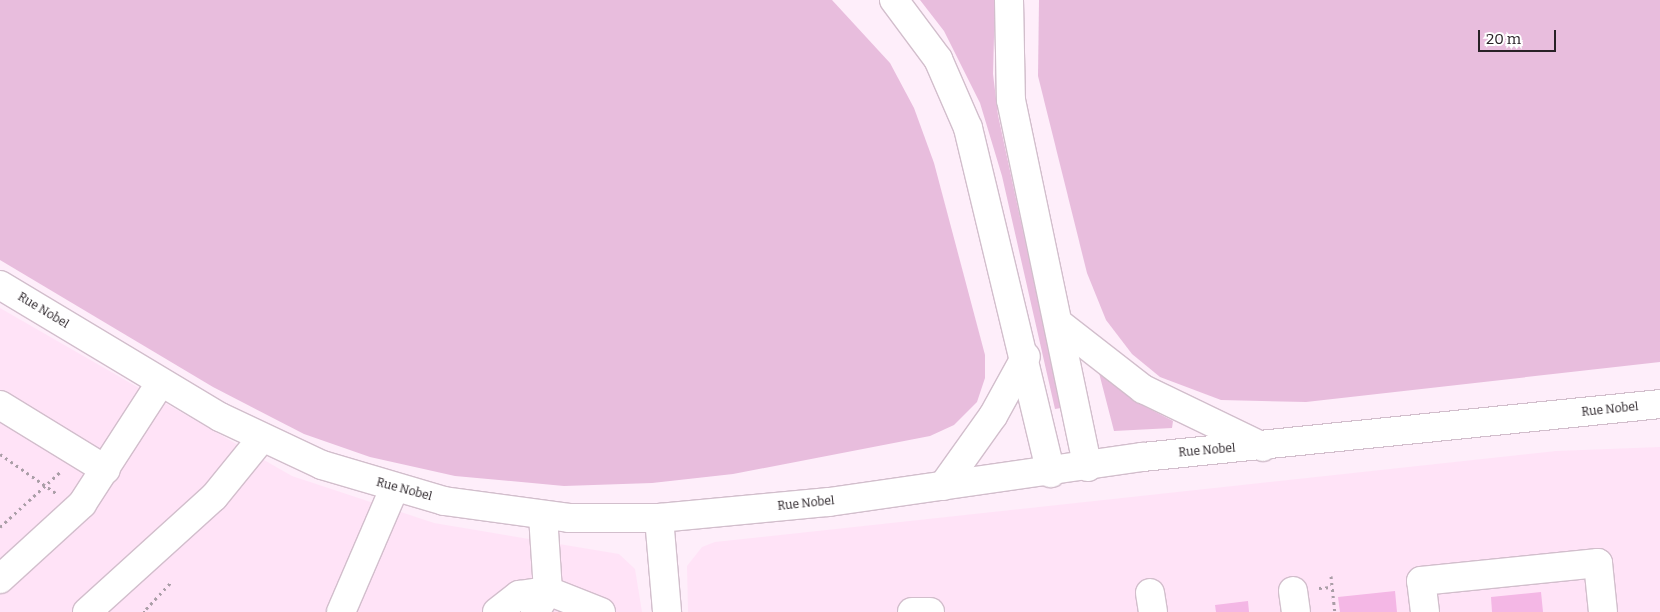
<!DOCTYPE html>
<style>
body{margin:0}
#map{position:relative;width:1660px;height:612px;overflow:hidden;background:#feeefa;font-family:Bitter,serif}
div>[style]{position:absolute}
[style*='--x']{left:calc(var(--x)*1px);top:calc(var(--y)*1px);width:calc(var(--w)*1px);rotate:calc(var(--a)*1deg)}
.built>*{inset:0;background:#ffe3f7}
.green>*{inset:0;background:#e8bddd}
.building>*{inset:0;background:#f4b7e5}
.path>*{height:3px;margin-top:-1.5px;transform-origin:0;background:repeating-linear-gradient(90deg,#aa9ea7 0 2.5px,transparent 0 6.5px)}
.roads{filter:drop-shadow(1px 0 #d2becc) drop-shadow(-1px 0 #d2becc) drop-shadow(0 1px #d2becc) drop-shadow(0 -1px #d2becc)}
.minor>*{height:28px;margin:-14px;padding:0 14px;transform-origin:14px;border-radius:14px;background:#fff}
.highway>*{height:28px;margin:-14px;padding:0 14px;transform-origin:14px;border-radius:14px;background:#fff}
span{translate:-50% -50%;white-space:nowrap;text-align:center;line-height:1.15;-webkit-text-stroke:4px #fff;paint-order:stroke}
.street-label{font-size:12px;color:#282126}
.scale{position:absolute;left:1478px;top:30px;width:78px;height:22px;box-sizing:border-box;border:2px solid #282126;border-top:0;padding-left:6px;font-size:15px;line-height:18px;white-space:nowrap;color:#282126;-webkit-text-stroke:4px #fff;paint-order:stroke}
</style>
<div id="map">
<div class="built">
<div style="clip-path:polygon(0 308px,292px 476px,434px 523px,619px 554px,635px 569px,642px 612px,0 612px)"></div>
<div style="clip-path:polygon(1660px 447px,1660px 612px,688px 612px,687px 566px,702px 547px,715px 542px,1556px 451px)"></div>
</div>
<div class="green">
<div style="clip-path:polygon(0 0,832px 0,890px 63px,914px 108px,934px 163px,985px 355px,985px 378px,977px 402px,954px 425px,930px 436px,733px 474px,652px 483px,564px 486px,455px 476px,370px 457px,304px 434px,213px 387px,0 260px)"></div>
<div style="clip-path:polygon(920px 0,995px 0,993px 74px,998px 115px,1061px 408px,1055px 409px,1002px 176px,980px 103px,944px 31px)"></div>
<div style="clip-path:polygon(1039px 0,1660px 0,1660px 362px,1306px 402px,1221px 400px,1160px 377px,1132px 354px,1106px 320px,1087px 273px,1038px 76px)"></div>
<div style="clip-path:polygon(1098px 369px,1144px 406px,1173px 421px,1172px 428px,1114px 431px)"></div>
</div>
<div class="building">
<div style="clip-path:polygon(1395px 591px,1397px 612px,1340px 612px,1338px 597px)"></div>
<div style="clip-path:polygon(1541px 592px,1543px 612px,1492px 612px,1491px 597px)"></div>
<div style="clip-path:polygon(1248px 601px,1249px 612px,1216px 612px,1215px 605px)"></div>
</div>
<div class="path">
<div style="--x:0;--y:454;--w:68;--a:34.9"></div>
<div style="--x:0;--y:527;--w:81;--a:-42.5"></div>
<div style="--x:1331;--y:576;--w:36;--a:84"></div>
<div style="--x:1319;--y:588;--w:13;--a:-4"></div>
<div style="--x:146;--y:609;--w:37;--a:-47"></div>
<div style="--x:143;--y:612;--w:6;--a:0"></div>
</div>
<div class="roads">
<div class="minor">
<div style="--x:0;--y:285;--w:257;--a:31"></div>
<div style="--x:220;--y:417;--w:113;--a:25.2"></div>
<div style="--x:322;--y:465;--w:127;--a:16.4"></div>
<div style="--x:444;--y:501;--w:126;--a:7.7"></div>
<div style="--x:569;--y:518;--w:90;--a:0"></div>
<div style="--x:659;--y:518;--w:171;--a:-5.4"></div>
<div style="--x:829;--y:502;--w:317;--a:-8.2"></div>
<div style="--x:1143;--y:457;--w:520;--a:-5.85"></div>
<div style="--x:0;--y:405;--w:124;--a:31.5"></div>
<div style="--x:659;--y:518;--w:94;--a:85.1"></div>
<div style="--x:0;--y:579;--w:111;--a:-42.4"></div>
<div style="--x:82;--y:504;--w:145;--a:-57.1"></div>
<div style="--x:1293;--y:591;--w:21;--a:82"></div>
<div style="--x:1150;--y:593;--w:19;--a:81"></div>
<div style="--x:87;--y:612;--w:171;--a:-42.2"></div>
<div style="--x:214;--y:497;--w:76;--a:-50.9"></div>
<div style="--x:341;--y:612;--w:134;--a:-66.7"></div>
<div style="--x:497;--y:612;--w:28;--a:-38"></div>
<div style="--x:519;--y:595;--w:29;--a:-8"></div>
<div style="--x:548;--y:591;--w:57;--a:21.6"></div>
<div style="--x:535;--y:612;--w:25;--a:-58"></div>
<div style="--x:548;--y:591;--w:76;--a:-93.8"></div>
<div style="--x:912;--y:612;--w:18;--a:0"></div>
<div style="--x:1425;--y:612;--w:31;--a:-97"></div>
<div style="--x:1421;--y:581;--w:178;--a:-5.8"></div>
<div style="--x:1598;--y:563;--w:49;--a:84.2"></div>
</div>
<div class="highway">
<div style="--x:894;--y:0;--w:74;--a:53.3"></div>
<div style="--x:938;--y:59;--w:75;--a:66.5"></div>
<div style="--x:968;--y:128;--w:355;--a:76.5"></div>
<div style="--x:1009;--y:0;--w:100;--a:88.9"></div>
<div style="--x:1011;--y:100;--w:375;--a:78.2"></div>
<div style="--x:1062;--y:326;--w:103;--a:37.9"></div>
<div style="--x:1143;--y:389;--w:133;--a:25.8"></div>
<div style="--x:943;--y:486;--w:86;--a:-54.5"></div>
<div style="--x:993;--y:416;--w:68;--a:-61.2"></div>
</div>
</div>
<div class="street-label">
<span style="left:43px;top:311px;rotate:31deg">Rue Nobel</span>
<span style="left:1610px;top:410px;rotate:-6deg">Rue Nobel</span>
<span style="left:1207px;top:451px;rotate:-5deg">Rue Nobel</span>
<span style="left:404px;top:490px;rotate:15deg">Rue Nobel</span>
<span style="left:806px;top:504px;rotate:-6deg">Rue Nobel</span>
</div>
<div class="scale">20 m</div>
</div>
